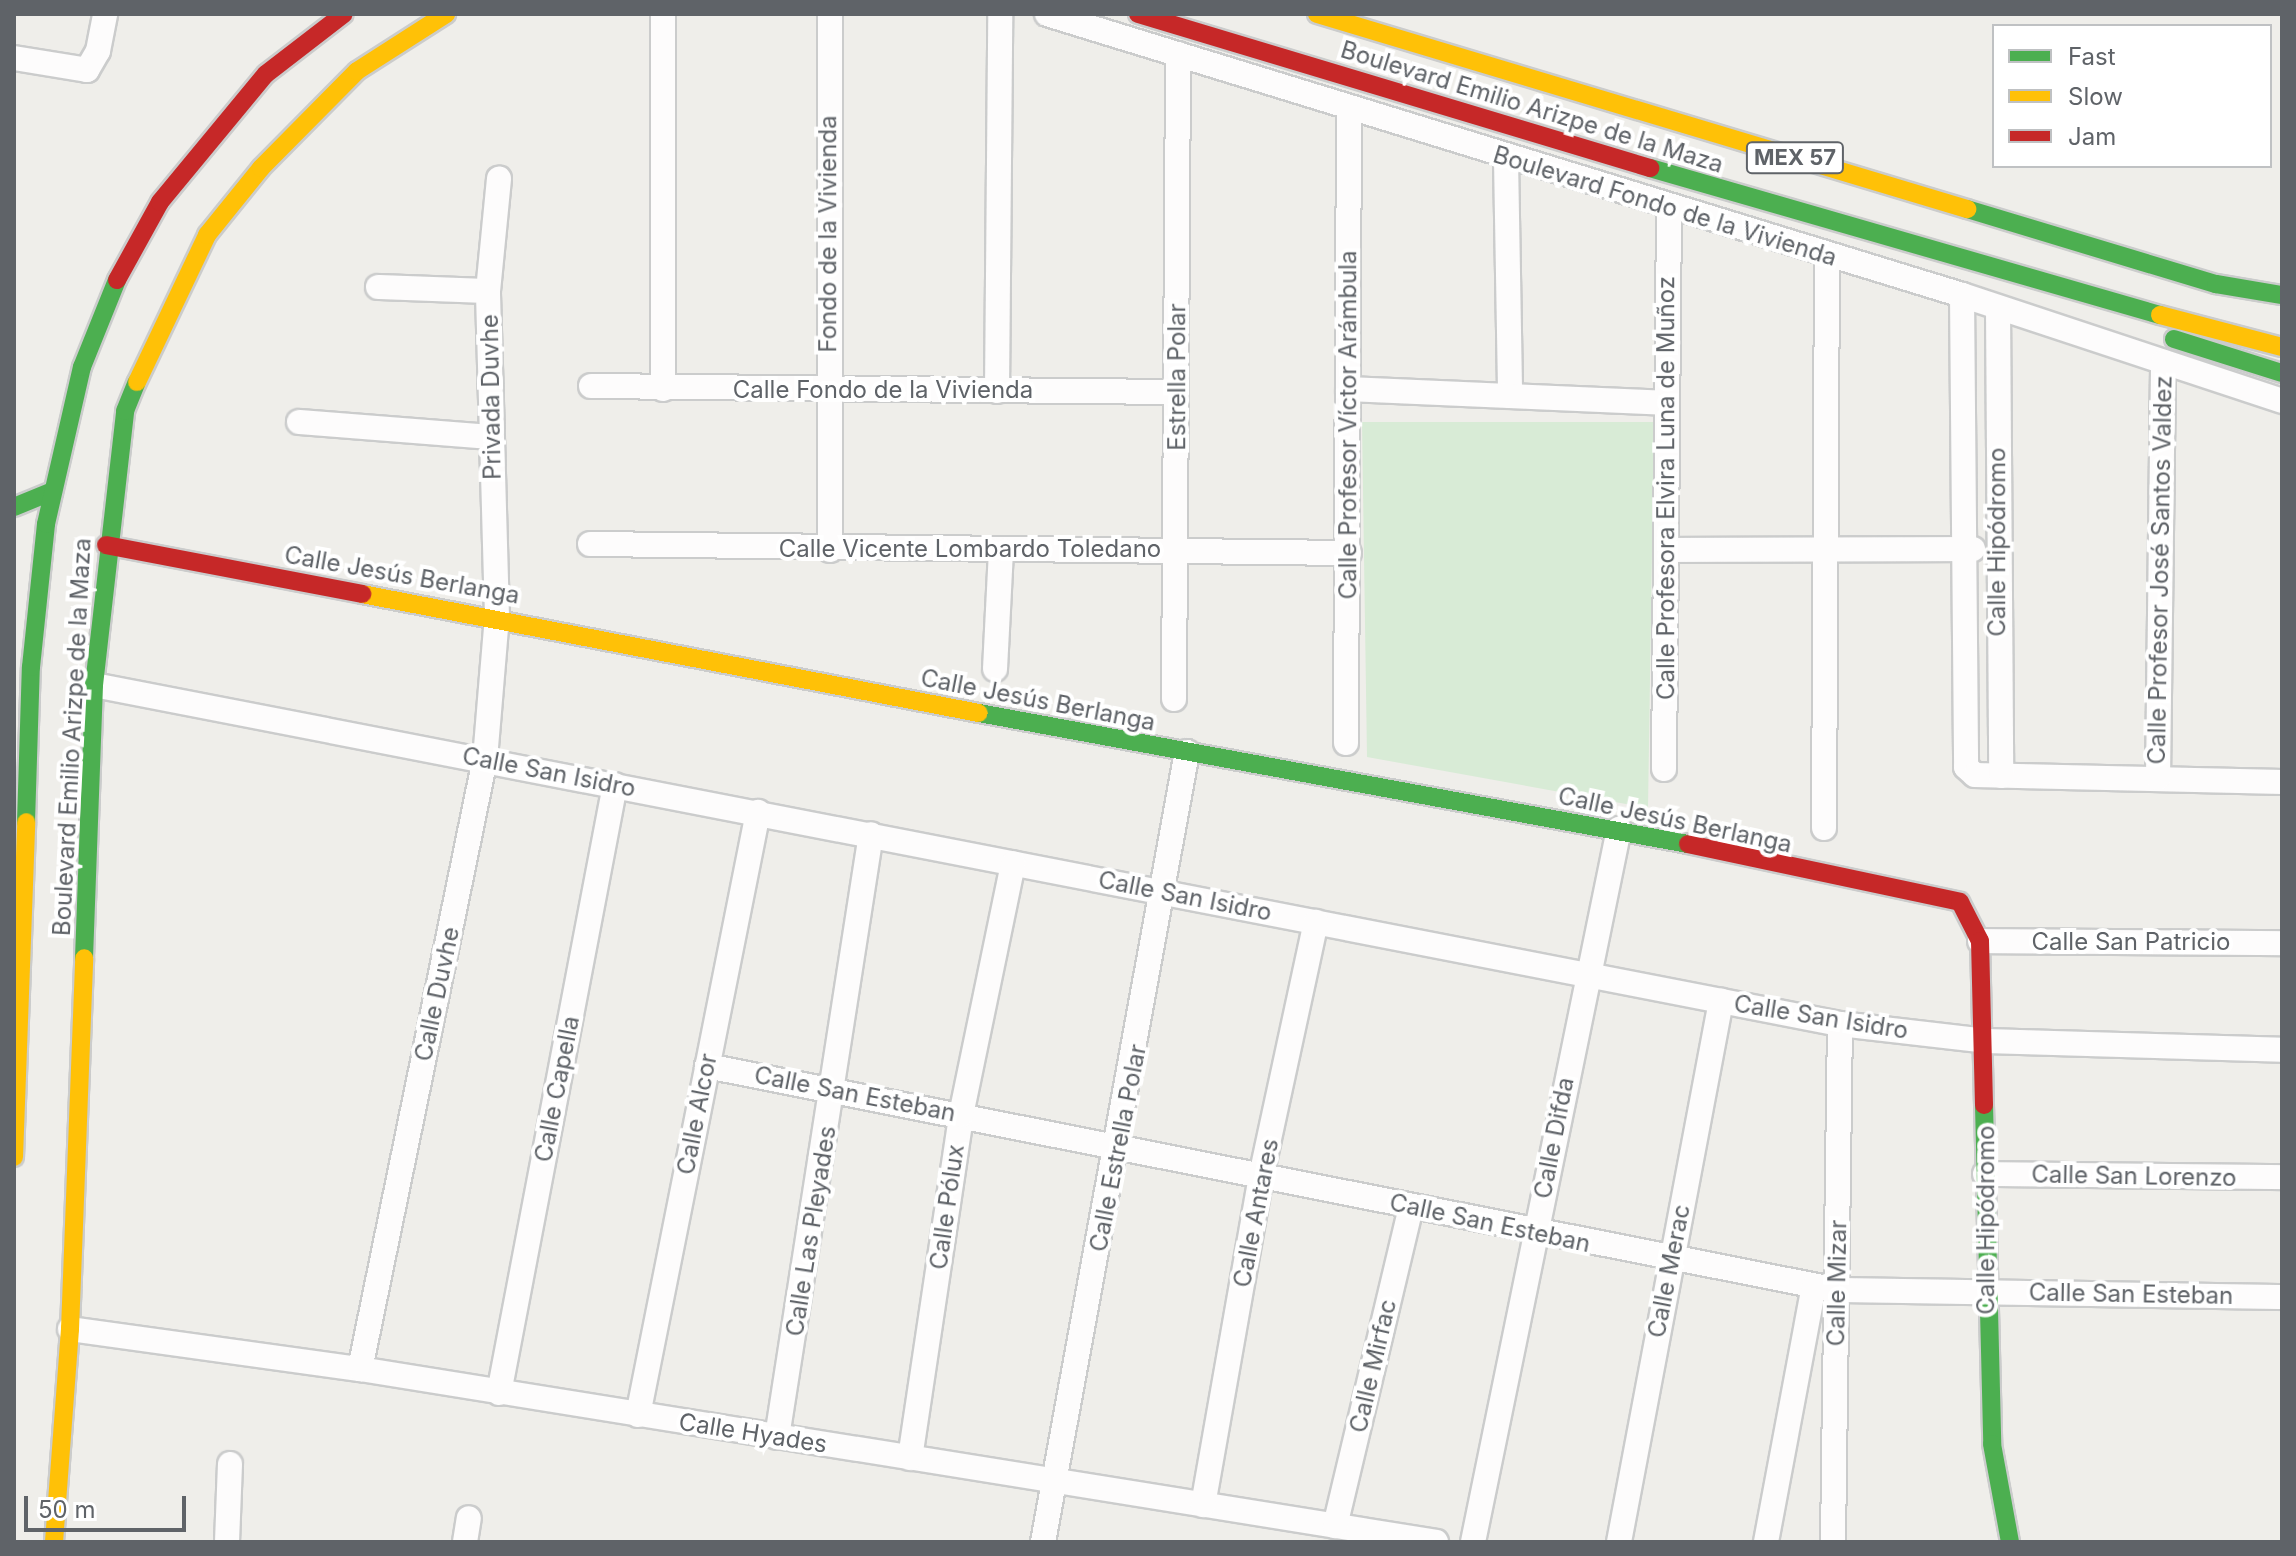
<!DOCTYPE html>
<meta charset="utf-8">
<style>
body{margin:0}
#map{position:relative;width:2296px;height:1556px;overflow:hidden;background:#efeeea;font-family:Inter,sans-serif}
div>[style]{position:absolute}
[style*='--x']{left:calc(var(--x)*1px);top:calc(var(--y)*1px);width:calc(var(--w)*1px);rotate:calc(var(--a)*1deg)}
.green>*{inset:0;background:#d8ebd6}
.roads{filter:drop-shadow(2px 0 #cbcccc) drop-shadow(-2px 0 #cbcccc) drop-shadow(0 2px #cbcccc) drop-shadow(0 -2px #cbcccc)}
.street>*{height:24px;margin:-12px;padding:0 12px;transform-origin:12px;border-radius:12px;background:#fdfcfc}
.fast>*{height:18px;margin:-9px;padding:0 9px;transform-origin:9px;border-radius:9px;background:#4caf50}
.slow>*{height:18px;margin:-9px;padding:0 9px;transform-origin:9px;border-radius:9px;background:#ffc107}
.jam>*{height:18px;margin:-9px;padding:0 9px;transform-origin:9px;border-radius:9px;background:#c62828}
span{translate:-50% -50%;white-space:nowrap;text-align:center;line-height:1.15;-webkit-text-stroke:8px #fff;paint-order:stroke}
.shield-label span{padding:2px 6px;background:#fff;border:2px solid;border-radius:6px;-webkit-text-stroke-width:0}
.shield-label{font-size:22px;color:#5f6368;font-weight:700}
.street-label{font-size:24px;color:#5f6368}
.frame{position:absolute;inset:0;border:16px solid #5f6368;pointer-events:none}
.legend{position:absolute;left:1992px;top:24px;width:280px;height:144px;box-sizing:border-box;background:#fff;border:2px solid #bfc1c3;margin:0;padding:10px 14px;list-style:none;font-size:24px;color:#5f6368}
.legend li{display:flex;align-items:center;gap:16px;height:40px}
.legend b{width:40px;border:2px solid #bfc1c3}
.scale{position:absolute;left:24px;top:1496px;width:162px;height:36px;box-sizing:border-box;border:4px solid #5f6368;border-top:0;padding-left:10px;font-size:24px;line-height:28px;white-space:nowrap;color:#5f6368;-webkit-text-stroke:6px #fff;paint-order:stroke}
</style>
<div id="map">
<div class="green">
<div style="clip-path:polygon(1362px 422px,1654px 422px,1648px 808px,1367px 757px)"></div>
</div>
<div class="roads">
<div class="street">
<div style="--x:663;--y:14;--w:375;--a:90"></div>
<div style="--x:830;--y:14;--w:536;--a:90"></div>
<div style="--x:1047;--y:14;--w:957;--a:17.07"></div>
<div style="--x:1962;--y:295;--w:337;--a:18.3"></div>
<div style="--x:14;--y:58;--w:74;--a:9.3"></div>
<div style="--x:87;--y:70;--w:22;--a:-60"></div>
<div style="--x:98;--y:51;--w:38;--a:-79"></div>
<div style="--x:1506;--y:159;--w:237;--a:89"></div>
<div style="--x:378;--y:287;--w:110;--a:2.1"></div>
<div style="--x:1962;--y:295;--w:472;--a:89.5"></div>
<div style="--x:1966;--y:767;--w:12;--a:42"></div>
<div style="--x:1975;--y:775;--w:307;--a:1.3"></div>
<div style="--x:1998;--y:308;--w:468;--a:89.6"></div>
<div style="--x:591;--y:386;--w:585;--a:0.59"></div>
<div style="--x:1348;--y:389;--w:316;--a:2.5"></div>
<div style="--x:997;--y:391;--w:377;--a:-89.5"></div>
<div style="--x:299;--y:422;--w:193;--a:4.5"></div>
<div style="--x:590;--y:544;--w:759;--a:0.68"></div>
<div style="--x:1667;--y:550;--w:306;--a:-0.2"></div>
<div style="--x:995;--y:669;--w:119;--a:-87.1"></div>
<div style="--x:94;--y:685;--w:1779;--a:10.99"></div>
<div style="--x:1840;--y:1024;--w:147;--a:6.6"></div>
<div style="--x:1986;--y:1041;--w:296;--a:1.7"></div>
<div style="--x:1174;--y:699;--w:645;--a:-89.64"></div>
<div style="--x:1346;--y:743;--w:636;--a:-89.73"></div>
<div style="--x:1664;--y:769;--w:562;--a:-89.49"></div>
<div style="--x:2158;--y:778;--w:416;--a:-89.3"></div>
<div style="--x:1824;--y:828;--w:573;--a:-89.7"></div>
<div style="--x:1980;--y:941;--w:302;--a:0.4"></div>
<div style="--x:707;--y:1066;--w:1152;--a:11.21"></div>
<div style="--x:1837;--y:1290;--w:445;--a:0.9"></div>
<div style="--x:1985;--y:1174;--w:297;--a:0.6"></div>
<div style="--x:70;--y:1329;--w:293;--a:7.9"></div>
<div style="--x:360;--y:1369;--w:1090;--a:9.13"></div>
<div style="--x:360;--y:1369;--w:623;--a:-78.42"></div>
<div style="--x:485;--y:759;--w:144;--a:-85.2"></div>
<div style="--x:497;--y:616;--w:325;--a:-91.6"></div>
<div style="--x:488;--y:291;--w:113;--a:-84.4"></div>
<div style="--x:499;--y:1393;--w:619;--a:-79.2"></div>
<div style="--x:638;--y:1415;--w:615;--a:-78.74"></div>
<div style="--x:777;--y:1437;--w:610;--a:-81.14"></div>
<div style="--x:910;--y:1458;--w:347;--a:-81.5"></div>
<div style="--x:961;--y:1115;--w:257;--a:-78.3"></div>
<div style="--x:1203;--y:1505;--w:334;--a:-80"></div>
<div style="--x:1261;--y:1176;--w:260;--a:-77.8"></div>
<div style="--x:1335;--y:1526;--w:328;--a:-76.6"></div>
<div style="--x:227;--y:1542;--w:78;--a:-87.8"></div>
<div style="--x:465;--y:1542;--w:24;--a:-81"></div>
<div style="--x:1043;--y:1542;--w:803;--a:-79.67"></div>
<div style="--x:1473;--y:1542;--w:728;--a:-78.43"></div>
<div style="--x:1619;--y:1542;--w:551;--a:-79.32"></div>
<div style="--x:1766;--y:1542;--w:260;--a:-79.4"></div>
<div style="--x:1833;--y:1542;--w:518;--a:-89.23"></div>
</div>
<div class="fast">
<div style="--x:1650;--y:168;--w:531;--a:16.08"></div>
<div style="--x:1967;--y:209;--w:260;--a:16.8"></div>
<div style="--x:2216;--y:284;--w:67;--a:9.5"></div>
<div style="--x:2174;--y:339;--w:113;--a:17.5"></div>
<div style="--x:14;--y:507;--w:42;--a:-22.3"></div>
<div style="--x:979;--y:713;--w:721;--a:10.47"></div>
<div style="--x:26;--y:822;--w:155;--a:-88.2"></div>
<div style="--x:31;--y:667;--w:144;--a:-84"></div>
<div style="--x:46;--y:524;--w:161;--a:-77.1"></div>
<div style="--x:82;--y:367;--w:94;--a:-68.1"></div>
<div style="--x:84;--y:958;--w:273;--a:-87.9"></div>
<div style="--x:94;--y:685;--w:276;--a:-83.5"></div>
<div style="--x:125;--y:411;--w:31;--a:-68"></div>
<div style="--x:1984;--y:1105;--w:339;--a:88.6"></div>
<div style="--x:1992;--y:1444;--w:100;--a:79.6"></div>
</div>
<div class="slow">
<div style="--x:1317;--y:14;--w:679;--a:16.7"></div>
<div style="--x:2160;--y:315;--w:126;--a:14.7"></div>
<div style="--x:137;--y:382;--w:163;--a:-64.5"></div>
<div style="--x:207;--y:235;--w:86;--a:-51.1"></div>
<div style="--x:261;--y:168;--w:136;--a:-45.3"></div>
<div style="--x:357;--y:71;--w:106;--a:-32.6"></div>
<div style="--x:362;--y:594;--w:628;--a:10.92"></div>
<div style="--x:14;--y:1157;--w:335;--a:-87.9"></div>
<div style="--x:54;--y:1542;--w:214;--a:-85.7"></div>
<div style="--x:70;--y:1329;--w:371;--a:-87.8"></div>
</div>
<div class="jam">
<div style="--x:1138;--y:14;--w:535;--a:16.74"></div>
<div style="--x:117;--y:280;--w:89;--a:-61.1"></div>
<div style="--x:160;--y:202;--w:166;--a:-50.4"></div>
<div style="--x:266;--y:74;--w:98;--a:-37.6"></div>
<div style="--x:106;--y:545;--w:261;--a:10.8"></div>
<div style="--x:1688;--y:844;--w:278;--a:12"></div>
<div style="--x:1960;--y:902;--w:44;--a:62.9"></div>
<div style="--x:1980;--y:941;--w:164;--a:88.6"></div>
</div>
</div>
<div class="shield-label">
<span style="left:1795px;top:158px">MEX 57</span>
</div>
<div class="street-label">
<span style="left:1532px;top:107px;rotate:17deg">Boulevard Emilio Arizpe de la Maza</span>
<span style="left:1665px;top:206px;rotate:17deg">Boulevard Fondo de la Vivienda</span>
<span style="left:828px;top:234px;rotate:-90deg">Fondo de la Vivienda</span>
<span style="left:1177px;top:377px;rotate:-90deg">Estrella Polar</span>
<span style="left:883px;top:390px">Calle Fondo de la Vivienda</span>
<span style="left:491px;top:397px;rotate:-91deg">Privada Duvhe</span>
<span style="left:1348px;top:425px;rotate:-90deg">Calle Profesor Víctor Arámbula</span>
<span style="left:1666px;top:488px;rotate:-90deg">Calle Profesora Elvira Luna de Muñoz</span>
<span style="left:1997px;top:542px;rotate:-90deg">Calle Hipódromo</span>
<span style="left:970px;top:549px">Calle Vicente Lombardo Toledano</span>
<span style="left:2160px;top:570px;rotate:-89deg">Calle Profesor José Santos Valdez</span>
<span style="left:402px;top:575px;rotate:10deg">Calle Jesús Berlanga</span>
<span style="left:1038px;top:700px;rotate:11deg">Calle Jesús Berlanga</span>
<span style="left:72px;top:737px;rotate:-87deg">Boulevard Emilio Arizpe de la Maza</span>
<span style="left:549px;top:772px;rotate:11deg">Calle San Isidro</span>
<span style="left:1675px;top:820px;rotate:12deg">Calle Jesús Berlanga</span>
<span style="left:1185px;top:896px;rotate:11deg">Calle San Isidro</span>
<span style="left:2131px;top:942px">Calle San Patricio</span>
<span style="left:437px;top:994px;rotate:-78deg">Calle Duvhe</span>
<span style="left:1821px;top:1017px;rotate:9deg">Calle San Isidro</span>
<span style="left:557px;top:1089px;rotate:-79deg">Calle Capella</span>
<span style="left:855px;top:1094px;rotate:11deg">Calle San Esteban</span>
<span style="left:697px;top:1114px;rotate:-79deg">Calle Alcor</span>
<span style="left:1554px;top:1138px;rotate:-79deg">Calle Difda</span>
<span style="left:1118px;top:1148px;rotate:-79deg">Calle Estrella Polar</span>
<span style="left:2134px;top:1176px;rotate:1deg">Calle San Lorenzo</span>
<span style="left:947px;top:1207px;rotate:-82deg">Calle Pólux</span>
<span style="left:1256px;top:1213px;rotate:-79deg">Calle Antares</span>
<span style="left:1986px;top:1220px;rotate:-90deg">Calle Hipódromo</span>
<span style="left:1490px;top:1223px;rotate:12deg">Calle San Esteban</span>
<span style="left:811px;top:1231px;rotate:-81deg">Calle Las Pleyades</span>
<span style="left:1669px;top:1271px;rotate:-79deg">Calle Merac</span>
<span style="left:1837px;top:1283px;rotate:-89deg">Calle Mizar</span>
<span style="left:2131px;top:1294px;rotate:1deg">Calle San Esteban</span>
<span style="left:1373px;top:1366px;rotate:-77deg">Calle Mirfac</span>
<span style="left:753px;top:1433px;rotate:9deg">Calle Hyades</span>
</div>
<div class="frame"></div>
<ul class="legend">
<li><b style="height:10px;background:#4caf50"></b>Fast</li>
<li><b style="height:10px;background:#ffc107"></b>Slow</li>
<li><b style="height:10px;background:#c62828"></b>Jam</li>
</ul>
<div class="scale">50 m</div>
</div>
